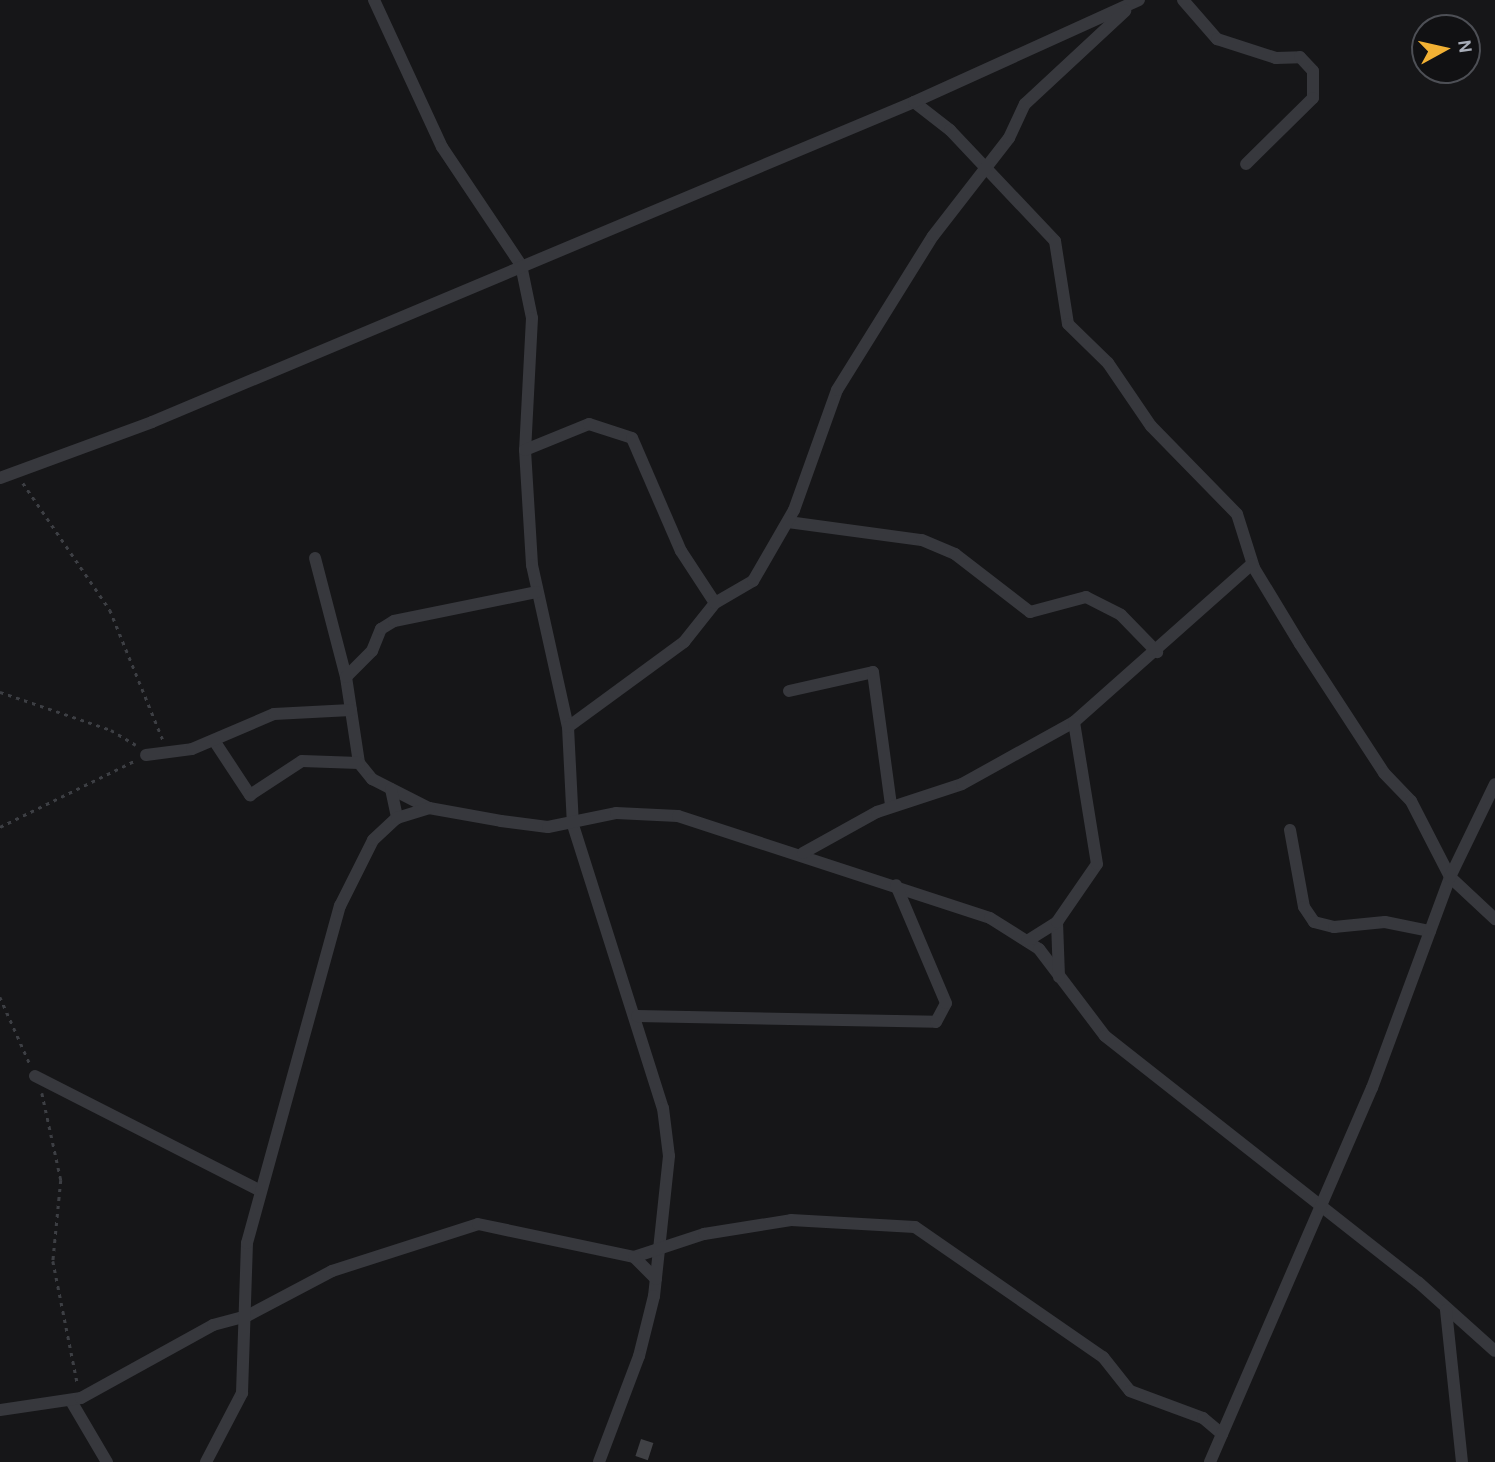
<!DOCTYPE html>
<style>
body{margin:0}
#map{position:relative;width:1495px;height:1462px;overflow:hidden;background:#161618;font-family:Karla,sans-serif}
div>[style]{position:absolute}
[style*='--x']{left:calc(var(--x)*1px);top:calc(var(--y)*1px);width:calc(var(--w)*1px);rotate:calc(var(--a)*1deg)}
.building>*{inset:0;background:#404145;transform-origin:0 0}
.path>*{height:2.5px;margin-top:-1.25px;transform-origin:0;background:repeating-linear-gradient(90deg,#3d3f44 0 3.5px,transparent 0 8.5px)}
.street>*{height:12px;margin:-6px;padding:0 6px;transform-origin:6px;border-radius:6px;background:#37383d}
span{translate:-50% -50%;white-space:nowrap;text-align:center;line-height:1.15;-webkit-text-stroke:6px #111113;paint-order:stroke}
.north{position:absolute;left:1411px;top:14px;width:70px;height:70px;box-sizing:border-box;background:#111113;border:2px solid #4d4f55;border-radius:50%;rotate:82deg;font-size:19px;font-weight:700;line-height:28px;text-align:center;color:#a8adb8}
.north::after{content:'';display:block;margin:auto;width:24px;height:32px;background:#f2b134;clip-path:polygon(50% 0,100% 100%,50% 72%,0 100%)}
</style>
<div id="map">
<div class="building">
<div style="left:641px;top:1439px;width:13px;height:18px;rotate:18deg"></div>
</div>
<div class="path">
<div style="--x:23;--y:483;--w:154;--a:55.6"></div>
<div style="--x:110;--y:610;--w:140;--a:67.8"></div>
<div style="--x:0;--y:692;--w:117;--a:18.9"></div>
<div style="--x:111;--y:730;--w:29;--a:31"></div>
<div style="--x:0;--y:827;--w:149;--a:-26.2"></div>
<div style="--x:0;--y:997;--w:73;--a:65.9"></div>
<div style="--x:42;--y:1093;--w:89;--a:77.7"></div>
<div style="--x:61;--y:1180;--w:81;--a:95.6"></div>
<div style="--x:53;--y:1261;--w:127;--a:78.7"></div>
</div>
<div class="street">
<div style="--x:374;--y:0;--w:162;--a:65.2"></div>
<div style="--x:442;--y:147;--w:142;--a:56.2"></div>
<div style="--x:521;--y:265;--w:54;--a:78.3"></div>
<div style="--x:532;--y:318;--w:132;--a:93"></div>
<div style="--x:525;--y:450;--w:115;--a:86.5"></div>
<div style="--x:532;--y:565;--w:166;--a:77.5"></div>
<div style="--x:568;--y:727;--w:98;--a:87.1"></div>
<div style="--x:573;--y:825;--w:297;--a:72.4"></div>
<div style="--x:663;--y:1108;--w:48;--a:82.9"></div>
<div style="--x:669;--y:1156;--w:141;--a:96.1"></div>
<div style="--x:654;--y:1296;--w:62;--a:104"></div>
<div style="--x:639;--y:1356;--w:113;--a:110.7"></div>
<div style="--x:1183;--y:0;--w:52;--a:48.9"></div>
<div style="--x:1217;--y:39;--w:62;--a:17.9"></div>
<div style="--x:1276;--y:58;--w:24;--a:-2"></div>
<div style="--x:1300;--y:57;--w:19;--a:47"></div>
<div style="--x:1313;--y:71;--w:27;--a:90"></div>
<div style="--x:1313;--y:98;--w:94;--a:135.4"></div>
<div style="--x:914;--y:102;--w:46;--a:37.9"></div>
<div style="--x:950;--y:130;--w:153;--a:46.6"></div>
<div style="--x:1055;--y:241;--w:84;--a:81.1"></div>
<div style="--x:1068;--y:324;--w:56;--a:44.3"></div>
<div style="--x:1108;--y:363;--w:76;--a:55.7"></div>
<div style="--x:1151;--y:426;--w:123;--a:45.7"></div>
<div style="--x:1237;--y:514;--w:57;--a:72.5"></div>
<div style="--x:1254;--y:568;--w:89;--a:58.8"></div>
<div style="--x:1300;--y:644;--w:154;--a:56.9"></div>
<div style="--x:1384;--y:773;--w:39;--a:46"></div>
<div style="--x:1411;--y:801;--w:85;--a:62.8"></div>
<div style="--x:1450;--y:877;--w:62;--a:43"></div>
<div style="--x:525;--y:450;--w:69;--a:-22.1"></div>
<div style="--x:589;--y:424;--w:45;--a:18"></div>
<div style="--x:632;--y:438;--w:123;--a:66.6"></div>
<div style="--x:681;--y:551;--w:62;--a:56.8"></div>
<div style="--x:0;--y:478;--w:162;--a:-20.2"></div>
<div style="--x:152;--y:422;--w:826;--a:-22.78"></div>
<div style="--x:914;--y:102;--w:247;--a:-24.4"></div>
<div style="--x:788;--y:522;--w:135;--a:7.7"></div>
<div style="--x:922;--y:540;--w:36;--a:23"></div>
<div style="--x:955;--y:554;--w:95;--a:37.7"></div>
<div style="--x:1030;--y:612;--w:58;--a:-15"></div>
<div style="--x:1086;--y:597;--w:39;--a:27"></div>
<div style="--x:1121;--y:615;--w:52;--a:45.8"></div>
<div style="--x:315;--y:558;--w:123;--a:75.4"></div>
<div style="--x:346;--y:677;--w:87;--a:81.4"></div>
<div style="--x:359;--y:763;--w:21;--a:51"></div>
<div style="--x:372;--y:779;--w:64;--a:27"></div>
<div style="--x:429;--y:808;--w:73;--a:10.2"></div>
<div style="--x:501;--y:821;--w:47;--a:7.3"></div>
<div style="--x:548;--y:827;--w:69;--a:-11.6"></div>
<div style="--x:616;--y:813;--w:62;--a:2.8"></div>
<div style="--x:678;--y:816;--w:328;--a:18.1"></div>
<div style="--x:990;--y:918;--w:58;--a:32.3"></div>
<div style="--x:1039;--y:949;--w:109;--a:52.8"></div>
<div style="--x:1105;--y:1036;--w:398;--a:38.2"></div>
<div style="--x:1418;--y:1282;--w:103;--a:41.9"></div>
<div style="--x:346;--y:677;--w:37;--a:-45"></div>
<div style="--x:372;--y:651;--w:24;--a:-68"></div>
<div style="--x:381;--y:629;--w:15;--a:-32"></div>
<div style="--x:394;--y:621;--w:145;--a:-11.5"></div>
<div style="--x:789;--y:691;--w:86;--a:-12.7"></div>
<div style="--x:873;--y:672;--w:135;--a:82.3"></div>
<div style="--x:568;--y:727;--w:144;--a:-36.2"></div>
<div style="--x:684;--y:642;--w:50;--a:-51.5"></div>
<div style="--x:715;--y:603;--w:44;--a:-30.1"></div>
<div style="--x:753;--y:581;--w:82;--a:-60"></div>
<div style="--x:794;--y:510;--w:127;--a:-70.3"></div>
<div style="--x:837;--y:390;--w:181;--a:-58.1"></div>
<div style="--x:933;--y:236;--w:124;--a:-52.2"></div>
<div style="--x:1009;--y:138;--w:38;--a:-65"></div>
<div style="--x:1025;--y:104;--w:137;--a:-42.9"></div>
<div style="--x:215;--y:742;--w:64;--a:56.6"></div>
<div style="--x:250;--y:795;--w:62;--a:-33.2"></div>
<div style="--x:302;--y:761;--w:57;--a:2"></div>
<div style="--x:146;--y:755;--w:46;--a:-7.4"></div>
<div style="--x:192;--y:749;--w:89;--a:-23.1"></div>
<div style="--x:274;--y:714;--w:77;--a:-3"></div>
<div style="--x:391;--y:789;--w:30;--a:78"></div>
<div style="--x:1290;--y:830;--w:78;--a:79.7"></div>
<div style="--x:1304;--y:907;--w:18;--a:56"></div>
<div style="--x:1314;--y:922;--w:21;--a:14"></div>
<div style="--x:1334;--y:927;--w:51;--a:-5.6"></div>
<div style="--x:1385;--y:922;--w:46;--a:11.3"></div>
<div style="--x:803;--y:853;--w:85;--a:-29"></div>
<div style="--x:877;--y:812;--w:89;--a:-18.2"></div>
<div style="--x:962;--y:784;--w:128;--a:-29"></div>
<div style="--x:1074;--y:722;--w:238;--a:-41.6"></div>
<div style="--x:1057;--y:922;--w:55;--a:87.9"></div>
<div style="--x:1027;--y:941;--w:36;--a:-32"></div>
<div style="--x:1057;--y:922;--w:70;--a:-55.4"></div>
<div style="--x:1097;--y:864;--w:144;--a:-99.2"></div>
<div style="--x:637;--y:1016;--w:299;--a:1.1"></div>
<div style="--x:936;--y:1022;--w:21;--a:-62"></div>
<div style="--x:946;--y:1003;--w:128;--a:-113"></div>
<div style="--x:35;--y:1076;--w:251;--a:27"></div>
<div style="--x:634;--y:1257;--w:74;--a:-18.2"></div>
<div style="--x:704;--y:1234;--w:88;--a:-9.1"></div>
<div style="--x:791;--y:1220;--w:124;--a:3.2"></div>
<div style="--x:915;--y:1227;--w:229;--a:34.7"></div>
<div style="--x:1103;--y:1357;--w:43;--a:51.5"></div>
<div style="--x:1130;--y:1391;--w:78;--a:20.3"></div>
<div style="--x:1203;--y:1418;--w:25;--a:40"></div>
<div style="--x:1446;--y:1310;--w:153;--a:84"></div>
<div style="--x:71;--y:1401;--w:71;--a:59.5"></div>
<div style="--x:0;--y:1410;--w:82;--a:-8.4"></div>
<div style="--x:81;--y:1398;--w:151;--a:-28.9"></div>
<div style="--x:213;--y:1325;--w:35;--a:-15"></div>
<div style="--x:247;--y:1316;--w:96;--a:-27.9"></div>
<div style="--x:332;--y:1271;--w:153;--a:-17.8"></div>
<div style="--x:478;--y:1224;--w:159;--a:11.9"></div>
<div style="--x:634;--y:1257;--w:31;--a:45"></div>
<div style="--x:206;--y:1462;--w:78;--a:-62.4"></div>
<div style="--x:242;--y:1393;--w:150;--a:-88.1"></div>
<div style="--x:247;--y:1243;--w:350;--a:-74.6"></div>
<div style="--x:340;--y:906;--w:74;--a:-63.4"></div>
<div style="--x:373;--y:840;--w:33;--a:-43"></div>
<div style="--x:397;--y:818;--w:34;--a:-17"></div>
<div style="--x:1210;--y:1462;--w:408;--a:-66.6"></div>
<div style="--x:1372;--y:1088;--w:225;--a:-69.7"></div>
<div style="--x:1450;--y:877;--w:103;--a:-64.2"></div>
</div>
<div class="north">N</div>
</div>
